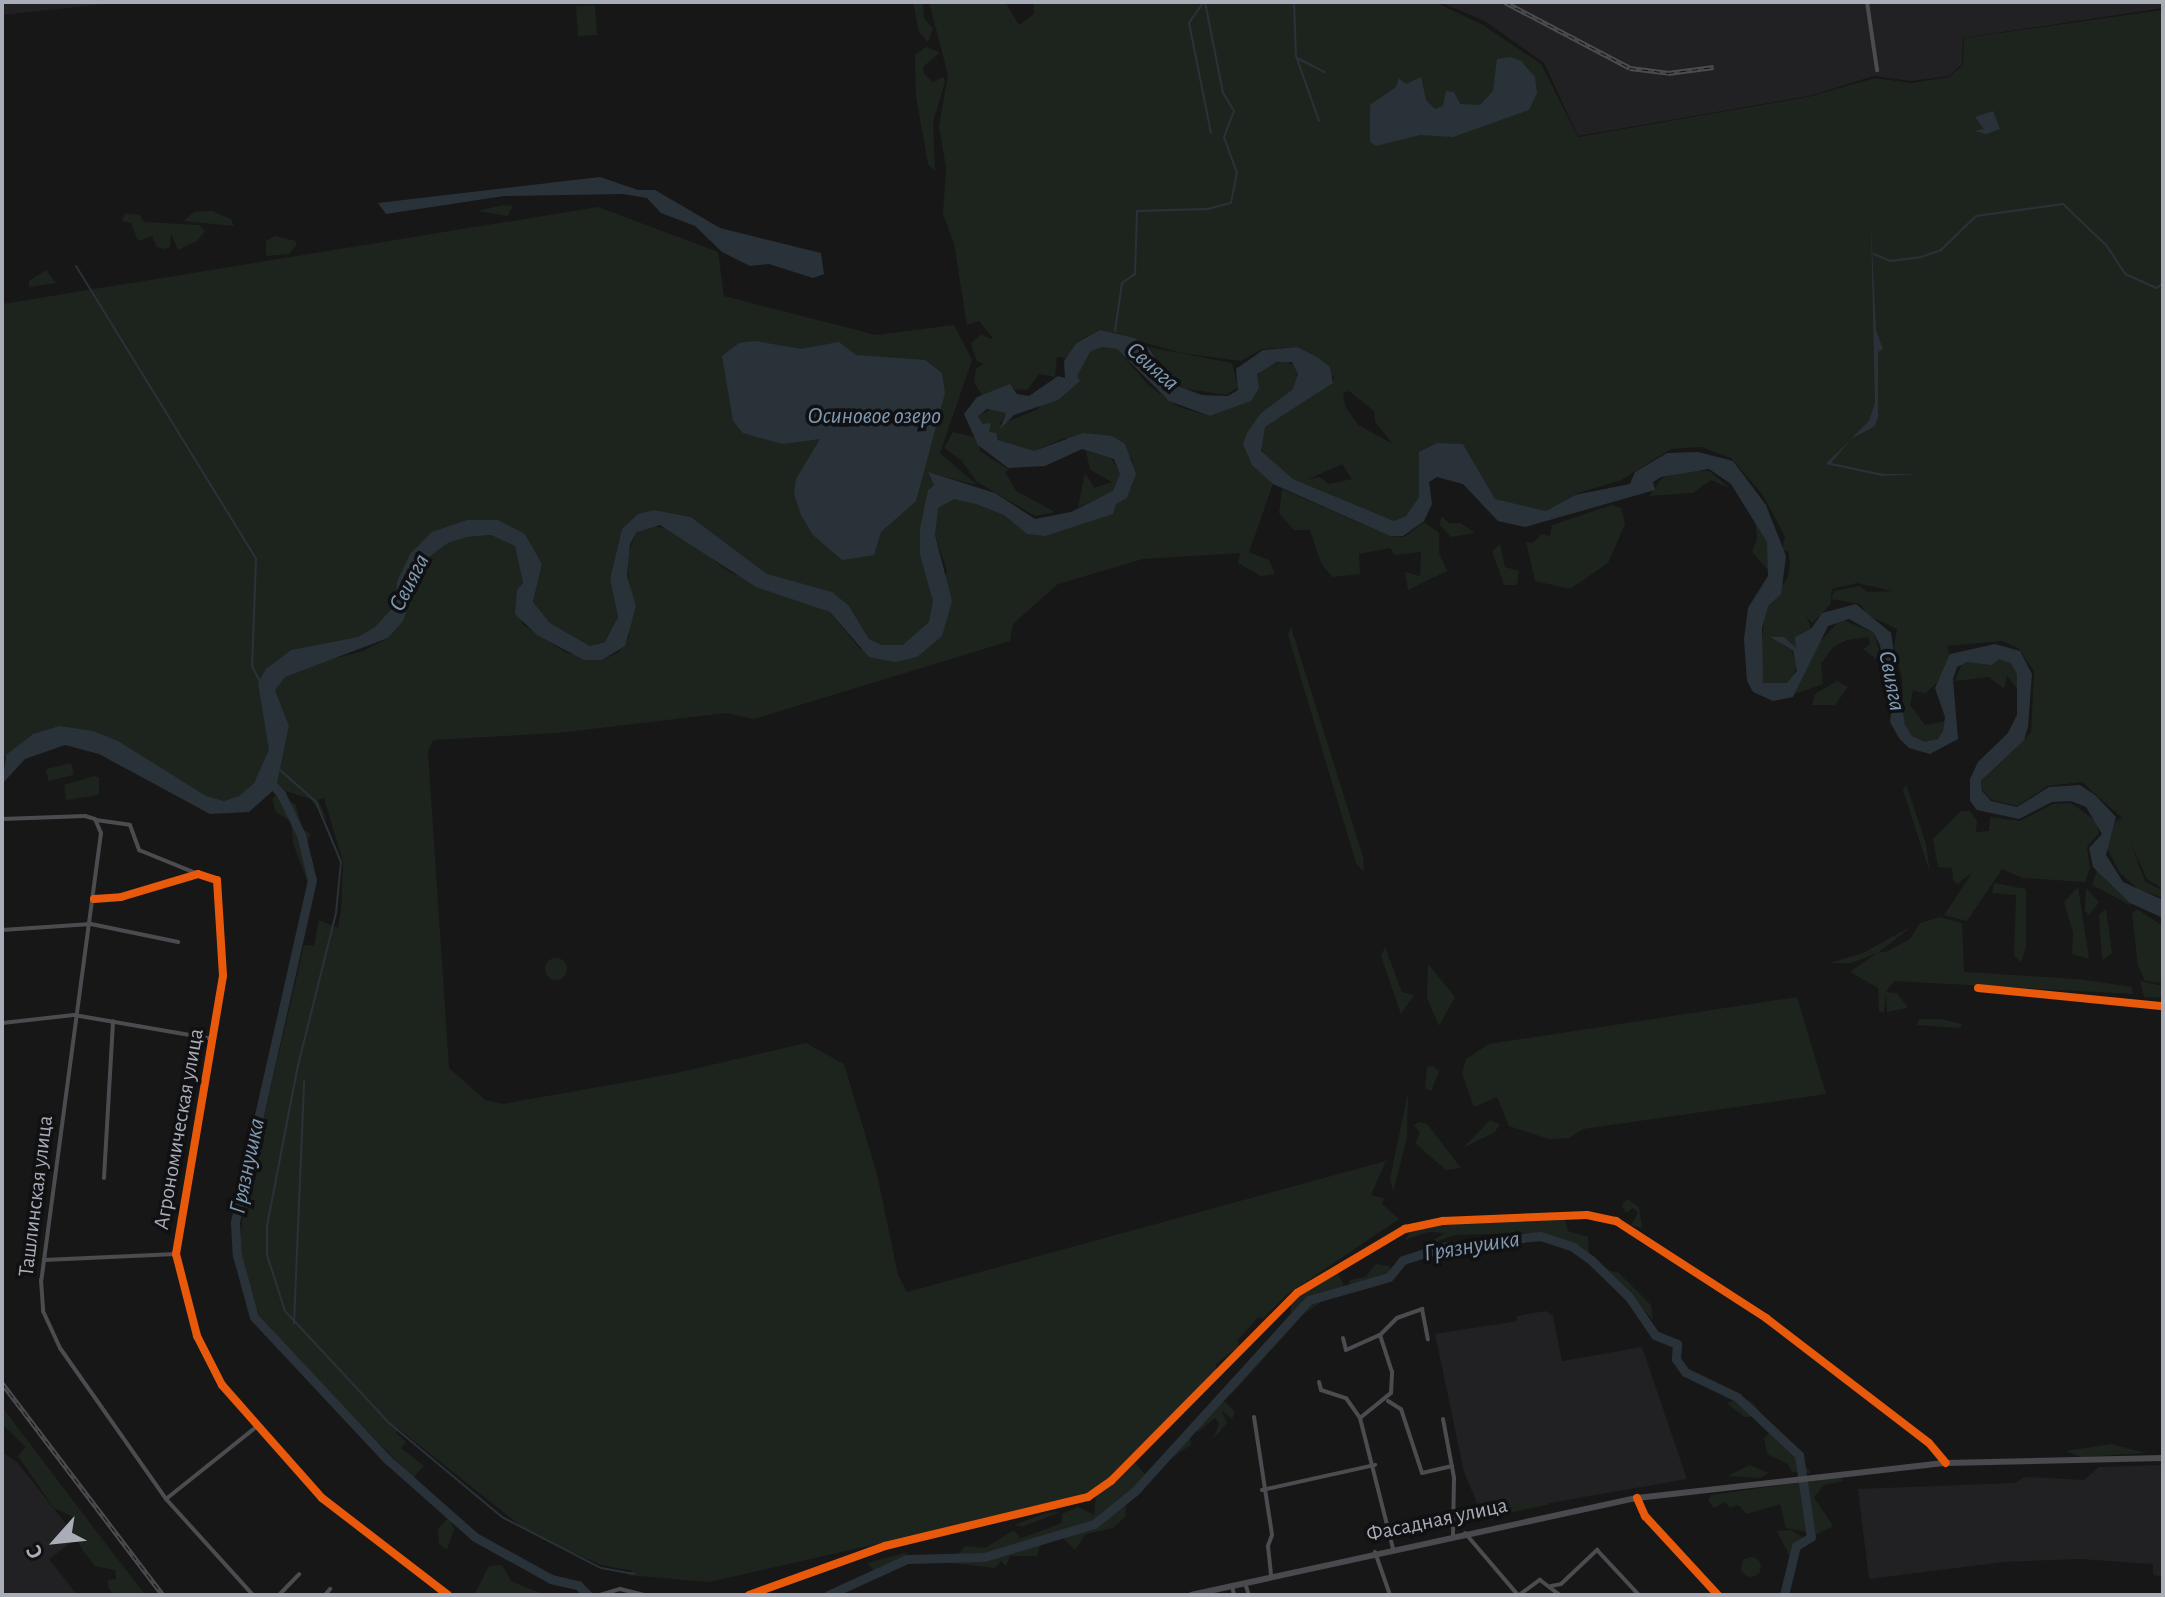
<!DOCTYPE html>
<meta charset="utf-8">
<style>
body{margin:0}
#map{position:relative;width:2165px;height:1597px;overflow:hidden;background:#171717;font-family:"Alegreya Sans",sans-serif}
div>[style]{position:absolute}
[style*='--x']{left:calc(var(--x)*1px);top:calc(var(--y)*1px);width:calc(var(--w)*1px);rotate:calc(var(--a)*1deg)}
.built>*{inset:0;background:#212123}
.green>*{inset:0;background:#1d241e;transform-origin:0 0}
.round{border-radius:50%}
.water>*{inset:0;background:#2a3239}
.stream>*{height:2px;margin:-1px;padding:0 1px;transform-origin:1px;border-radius:1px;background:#2a3239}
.river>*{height:9px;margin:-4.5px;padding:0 4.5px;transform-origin:4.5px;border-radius:4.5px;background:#2a3239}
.minor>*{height:4px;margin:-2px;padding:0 2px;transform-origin:2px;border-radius:2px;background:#4b4c50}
.secondary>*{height:6px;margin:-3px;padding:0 3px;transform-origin:3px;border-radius:3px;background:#4a4a4e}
.rail>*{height:5px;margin-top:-2.5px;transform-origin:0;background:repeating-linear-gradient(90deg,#111113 0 6px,#4b4c4f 0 12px);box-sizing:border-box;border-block:2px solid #4b4c4f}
.cycleway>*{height:8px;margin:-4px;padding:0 4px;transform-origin:4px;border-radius:4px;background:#e8590c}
span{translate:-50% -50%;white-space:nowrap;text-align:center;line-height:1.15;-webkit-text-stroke:7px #111113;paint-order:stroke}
.street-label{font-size:22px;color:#a8adb8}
.water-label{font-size:24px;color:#7f9bb3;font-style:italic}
.frame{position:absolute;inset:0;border:4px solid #a8adb8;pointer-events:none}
.north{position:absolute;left:16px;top:1501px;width:80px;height:80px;-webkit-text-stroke:6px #111113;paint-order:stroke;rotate:243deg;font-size:22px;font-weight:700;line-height:32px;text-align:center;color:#a8adb8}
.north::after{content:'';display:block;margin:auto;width:28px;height:36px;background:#a8adb8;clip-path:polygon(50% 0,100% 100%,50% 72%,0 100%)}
</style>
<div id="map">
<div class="built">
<div style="clip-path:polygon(2px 2px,113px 2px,114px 3px,2px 15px)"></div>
<div style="clip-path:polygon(1440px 2px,2163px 2px,2163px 8px,1963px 38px,1962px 64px,1949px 76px,1910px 81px,1874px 76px,1809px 96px,1578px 136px,1544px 63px,1485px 21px)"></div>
<div style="clip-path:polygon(1546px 1311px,1553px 1316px,1562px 1361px,1642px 1347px,1687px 1479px,1482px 1515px,1464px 1472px,1435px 1334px,1517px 1321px,1517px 1316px)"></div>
<div style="clip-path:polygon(2px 1452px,17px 1462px,77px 1538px,49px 1559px,77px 1595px,2px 1595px)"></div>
<div style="clip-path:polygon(2163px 1465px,2163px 1577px,2153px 1575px,2153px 1564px,2080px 1559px,2003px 1562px,1869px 1579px,1858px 1489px,2014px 1483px,2025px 1477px,2084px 1480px,2099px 1467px)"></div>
</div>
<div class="green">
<div style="clip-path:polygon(913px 2px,923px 2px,924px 18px,933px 29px,928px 42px,919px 32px)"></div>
<div style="clip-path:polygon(evenodd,929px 2px,1005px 2px,1019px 25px,1034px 14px,1033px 2px,1435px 2px,1483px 25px,1541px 64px,1578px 137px,1808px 97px,1875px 78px,1911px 83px,1949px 77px,1963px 65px,1964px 38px,2163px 10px,2163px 889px,2147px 879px,2130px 842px,2145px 881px,2163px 891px,2163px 898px,2138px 889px,2120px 873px,2107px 848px,2115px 822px,2122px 818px,2082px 782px,2048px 786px,2017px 806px,1992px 800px,1983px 791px,1981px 782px,2031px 732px,2034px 671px,2018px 648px,2002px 641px,1947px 646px,1950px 657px,1943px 677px,1925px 694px,1913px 690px,1910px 705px,1925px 725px,1946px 721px,1944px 734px,1931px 743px,1918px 741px,1907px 731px,1903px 715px,1902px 679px,1894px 647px,1897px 629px,1868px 615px,1860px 604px,1831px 599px,1834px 591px,1859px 586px,1868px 592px,1893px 591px,1857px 583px,1832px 589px,1830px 605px,1812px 623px,1806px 616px,1812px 630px,1792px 652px,1797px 666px,1792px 680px,1778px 689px,1758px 681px,1765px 610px,1788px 577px,1790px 562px,1788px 551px,1782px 550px,1785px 536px,1762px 494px,1731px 458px,1701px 447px,1671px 449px,1621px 480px,1578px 493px,1546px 511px,1495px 499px,1463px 444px,1437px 443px,1419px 452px,1419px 497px,1406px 516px,1394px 521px,1293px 479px,1265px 458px,1259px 442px,1265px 427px,1333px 383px,1334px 377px,1297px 347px,1262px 349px,1241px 361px,1181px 353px,1100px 330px,1076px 342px,1066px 358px,1057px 357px,1055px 377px,1039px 374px,1027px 390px,1007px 389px,985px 399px,974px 383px,976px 369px,983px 364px,977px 361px,971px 344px,981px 334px,990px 339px,993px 338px,979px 321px,967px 325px,954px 243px,943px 214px,946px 168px,939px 126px,948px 75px,929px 2px,1349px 391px,1374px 411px,1375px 422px,1393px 444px,1358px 425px,1345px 406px,1343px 393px,1349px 391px,929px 2px,1342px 464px,1352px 479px,1329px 484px,1319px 477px,1307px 480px,1342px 464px)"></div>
<div style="left:595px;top:5px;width:30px;height:19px;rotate:86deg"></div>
<div style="clip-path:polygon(926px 47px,940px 52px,923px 67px,924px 74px,933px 82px,943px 77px,945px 82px,933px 122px,935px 171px,928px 164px,916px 96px,915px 55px)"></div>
<div style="clip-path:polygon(503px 205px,513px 206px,508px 216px,477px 211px)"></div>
<div style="clip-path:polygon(598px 207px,718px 252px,724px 296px,876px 335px,954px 325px,972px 360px,940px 453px,977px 485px,928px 473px,934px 485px,928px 490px,920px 528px,920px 555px,935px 597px,927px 632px,903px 645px,882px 645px,869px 639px,849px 606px,767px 574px,691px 517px,654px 510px,622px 529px,610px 579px,618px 617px,605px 642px,590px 646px,550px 623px,533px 602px,542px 564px,525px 534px,502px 524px,467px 520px,397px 582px,395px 605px,375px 627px,358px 637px,291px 650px,271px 665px,272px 748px,254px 783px,239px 796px,224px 801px,206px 796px,59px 726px,33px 734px,2px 759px,2px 304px)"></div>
<div style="clip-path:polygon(212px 211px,231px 219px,234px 226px,183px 221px,194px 212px)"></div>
<div style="clip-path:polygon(125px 213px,140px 215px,144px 222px,199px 225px,205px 231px,197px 241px,178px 250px,171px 234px,170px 247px,165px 249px,157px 247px,152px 236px,138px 241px,131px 223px,122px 221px)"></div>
<div style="clip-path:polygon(275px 236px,295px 241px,297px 244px,289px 254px,266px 256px,266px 241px)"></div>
<div style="clip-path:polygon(46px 270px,56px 283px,29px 287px,29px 281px)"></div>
<div style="clip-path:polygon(1102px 347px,1117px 349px,1149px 386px,1179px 407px,1210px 416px,1251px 401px,1255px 377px,1263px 369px,1285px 360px,1296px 367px,1298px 381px,1293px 389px,1261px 413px,1245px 449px,1273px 484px,1249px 552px,1269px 560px,1275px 574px,1261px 576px,1238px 563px,1240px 553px,1143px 559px,1058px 584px,1013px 624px,1010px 641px,754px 719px,726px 713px,558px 733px,433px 740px,428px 752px,449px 1068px,485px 1100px,503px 1104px,672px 1074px,806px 1043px,844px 1064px,877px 1174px,898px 1275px,907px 1292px,1386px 1161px,1371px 1195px,1384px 1198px,1382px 1204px,1399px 1219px,1286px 1295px,1263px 1319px,1258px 1317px,1238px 1340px,1239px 1346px,1216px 1364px,1216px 1371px,1099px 1488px,1049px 1505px,709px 1582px,627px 1575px,633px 1571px,601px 1565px,527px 1531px,399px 1429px,396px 1433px,406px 1442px,401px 1448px,424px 1466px,413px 1478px,261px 1322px,239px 1251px,244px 1203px,304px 945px,314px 946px,319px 920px,338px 928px,341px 912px,343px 862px,324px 798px,318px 800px,327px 820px,310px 799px,276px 788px,289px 726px,275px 690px,285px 676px,310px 665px,363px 651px,388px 638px,403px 620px,425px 560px,448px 543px,467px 537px,491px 535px,515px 546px,523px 583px,522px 624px,567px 653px,602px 660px,619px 652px,629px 637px,628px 553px,637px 532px,651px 526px,672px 529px,731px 573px,830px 612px,860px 649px,917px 657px,947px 571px,935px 535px,936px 507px,953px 498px,974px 503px,1004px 515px,1027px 534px,1116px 504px,1133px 485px,1132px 458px,1065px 438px,1034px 451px,1010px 447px,989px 433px,978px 415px,996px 408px,1006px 413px,999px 425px,1036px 410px,1076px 376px,1090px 352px)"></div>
<div style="clip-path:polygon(1148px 347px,1232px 363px,1238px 387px,1227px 395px,1186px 389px,1176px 384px)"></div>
<div style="clip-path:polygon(953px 432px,978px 438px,980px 451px,1009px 470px,1005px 472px,1016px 491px,1055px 512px,1035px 516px,977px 482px,961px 460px,944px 448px)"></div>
<div style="clip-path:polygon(1086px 451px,1111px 458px,1122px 475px,1114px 492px,1078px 507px,1085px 473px,1094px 488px,1112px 482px,1090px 470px)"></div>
<div style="clip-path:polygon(1688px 470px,1709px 471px,1730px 488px,1711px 480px,1693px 493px,1649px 496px,1662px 478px)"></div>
<div style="clip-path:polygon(1282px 489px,1390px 536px,1404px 537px,1424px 522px,1439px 533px,1439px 553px,1447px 571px,1408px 590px,1405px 572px,1420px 576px,1421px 552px,1395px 555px,1390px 548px,1359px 554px,1360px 574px,1332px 577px,1321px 563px,1310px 530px,1294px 530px,1279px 513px)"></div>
<div style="clip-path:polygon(1612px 505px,1621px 508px,1625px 524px,1608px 563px,1570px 589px,1535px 581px,1526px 542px,1533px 543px,1541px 534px,1550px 536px,1552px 525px)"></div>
<div style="clip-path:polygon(1441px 516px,1449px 523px,1460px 523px,1475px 533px,1451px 537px,1440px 525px)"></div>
<div style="clip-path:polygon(1755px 520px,1765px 534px,1771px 559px,1768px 570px,1752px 552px,1757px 539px)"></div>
<div style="clip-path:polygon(1500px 544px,1505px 567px,1519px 571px,1517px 585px,1504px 585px,1492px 551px)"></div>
<div style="clip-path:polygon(1841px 619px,1874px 633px,1879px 650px,1876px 659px,1863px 649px,1870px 644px,1868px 637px,1847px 640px,1833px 647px,1821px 664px,1823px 684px,1795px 694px,1813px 649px)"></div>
<div style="clip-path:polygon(1291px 627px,1363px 857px,1364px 872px,1356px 863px,1288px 635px)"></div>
<div style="clip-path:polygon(2003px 655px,2019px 670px,2018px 690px,2007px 676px,2004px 689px,1989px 677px,1955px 681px,1962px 663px)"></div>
<div style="clip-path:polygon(1837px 681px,1848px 687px,1835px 705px,1812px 705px,1815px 694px)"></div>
<div style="left:71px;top:763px;width:12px;height:26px;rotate:76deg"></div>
<div style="clip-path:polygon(94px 776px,99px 777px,99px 795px,66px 800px,64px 785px)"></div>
<div style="clip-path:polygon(1906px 784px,1926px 844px,1930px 873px,1903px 790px)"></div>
<div style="clip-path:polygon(278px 794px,296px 805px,302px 829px,311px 834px,306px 843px,315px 882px,309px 886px,293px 843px,291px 821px,276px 812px,272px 799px)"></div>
<div style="clip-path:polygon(2071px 803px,2096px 821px,2099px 833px,2087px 847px,2090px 868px,2085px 882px,2023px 878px,2002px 869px,1967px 921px,1944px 915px,1972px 873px,1957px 884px,1953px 880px,1952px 868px,1938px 867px,1933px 839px,1961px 811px,1970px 811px,1977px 821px,1976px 832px,1989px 831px,1990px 817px,2020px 821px,2053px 804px)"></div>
<div style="clip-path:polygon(2097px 869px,2131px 901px,2130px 905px,2092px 885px)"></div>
<div style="clip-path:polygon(1994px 883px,2026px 889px,2026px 947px,2021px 962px,2014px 956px,2016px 895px,1992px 893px)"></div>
<div style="clip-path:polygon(2078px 887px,2089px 958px,2085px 958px,2072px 954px,2073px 932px,2064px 902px)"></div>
<div style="clip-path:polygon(2086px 888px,2099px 902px,2089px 915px,2085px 911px)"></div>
<div style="clip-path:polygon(2106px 909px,2112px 953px,2102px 960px,2099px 915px)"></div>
<div style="clip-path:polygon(2137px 909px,2163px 926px,2163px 983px,2145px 981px,2138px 966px,2132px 913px)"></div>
<div style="clip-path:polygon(1940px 917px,1962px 923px,1964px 972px,2078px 979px,2132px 987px,2133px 994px,1894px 981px,1886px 992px,1897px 993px,1908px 1008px,1887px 1012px,1886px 993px,1884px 1013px,1879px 1011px,1878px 988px,1850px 972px,1877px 953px,1851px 963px,1830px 963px,1863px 953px,1912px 926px,1878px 953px,1888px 951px,1910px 939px,1920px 923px)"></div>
<div style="clip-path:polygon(1385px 947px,1402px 992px,1414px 995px,1401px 1014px,1381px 956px)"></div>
<div class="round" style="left:545px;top:958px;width:22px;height:22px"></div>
<div style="clip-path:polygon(1428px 964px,1455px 997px,1439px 1026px,1427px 998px)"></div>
<div style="clip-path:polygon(2140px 981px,2163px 986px,2163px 998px,2144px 997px)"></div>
<div style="clip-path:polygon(1797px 997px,1826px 1094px,1583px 1129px,1569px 1138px,1549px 1139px,1509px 1126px,1497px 1097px,1474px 1107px,1462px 1074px,1466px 1059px,1489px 1044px)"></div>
<div style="clip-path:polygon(1919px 1019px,1941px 1019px,1962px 1024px,1960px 1028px,1917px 1025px)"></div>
<div style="clip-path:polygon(1433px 1066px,1439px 1071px,1431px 1091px,1425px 1088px,1427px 1067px)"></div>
<div style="clip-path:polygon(1408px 1092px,1407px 1138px,1393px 1192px,1390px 1179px)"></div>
<div style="clip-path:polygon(1490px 1120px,1500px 1124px,1495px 1132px,1463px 1148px)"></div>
<div style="clip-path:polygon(1420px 1122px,1427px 1124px,1461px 1168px,1446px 1170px,1415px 1143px,1420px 1133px,1414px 1125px)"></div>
<div style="clip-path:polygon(1627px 1199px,1639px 1207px,1642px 1228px,1631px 1225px,1638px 1213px,1633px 1208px,1626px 1213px,1622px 1205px)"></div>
<div style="clip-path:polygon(1565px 1220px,1568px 1231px,1588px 1237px,1589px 1254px,1557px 1239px,1521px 1233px,1454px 1235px,1420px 1248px,1445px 1233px,1428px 1232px,1405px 1240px,1410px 1232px,1436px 1225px)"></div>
<div style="clip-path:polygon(1376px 1264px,1389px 1266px,1393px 1275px,1380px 1284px,1349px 1286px,1350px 1280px,1365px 1277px)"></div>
<div style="clip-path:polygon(1604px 1269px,1619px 1273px,1651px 1305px,1653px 1320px)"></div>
<div style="clip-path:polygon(1337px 1271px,1344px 1286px,1304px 1314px,1231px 1395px,1231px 1383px,1291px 1313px,1291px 1302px)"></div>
<div style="clip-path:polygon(1743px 1398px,1752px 1402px,1811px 1473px,1792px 1472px,1788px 1464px,1767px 1454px,1764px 1438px,1771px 1431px,1756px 1416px,1745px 1417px,1726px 1403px)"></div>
<div style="clip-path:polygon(1214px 1401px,1225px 1402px,1235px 1412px,1232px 1419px,1221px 1410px,1227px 1423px,1213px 1439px,1219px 1424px,1215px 1418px,1198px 1432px,1191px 1427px)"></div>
<div style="clip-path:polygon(2px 1407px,122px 1565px,146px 1595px,115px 1595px,109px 1589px,107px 1580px,116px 1579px,115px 1570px,95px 1566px,83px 1551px,69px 1526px,73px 1517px,54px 1508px,18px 1456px,26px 1447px,3px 1425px)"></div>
<div style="clip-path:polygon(1190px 1438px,1191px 1445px,1167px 1461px,1141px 1493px,1127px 1499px,1125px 1517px,1113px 1528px,1086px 1534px,1075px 1550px,1062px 1537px,1041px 1543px,1037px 1556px,1010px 1556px,1006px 1566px,1001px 1561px,995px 1568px,951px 1563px,965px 1546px,985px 1548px,1014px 1530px,1020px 1538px,1030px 1535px,1062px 1523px,1062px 1514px,1078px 1507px,1094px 1515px,1096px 1496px,1129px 1466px,1135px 1463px,1145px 1474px,1174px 1444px)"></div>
<div style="clip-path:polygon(2111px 1444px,2146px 1453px,2081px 1457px,2066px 1451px)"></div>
<div style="clip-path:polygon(1750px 1465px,1769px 1473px,1760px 1478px,1728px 1476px)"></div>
<div style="clip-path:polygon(1840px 1477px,1843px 1481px,1824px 1485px,1814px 1497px,1833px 1526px,1817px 1534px,1786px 1528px,1780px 1504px,1747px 1514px,1738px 1505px,1730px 1508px,1725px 1502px,1714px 1508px,1708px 1501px,1711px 1495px)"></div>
<div style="clip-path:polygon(1536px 1501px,1551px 1504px,1495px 1516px,1484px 1517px,1482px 1509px)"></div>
<div style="clip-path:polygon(1060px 1512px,1022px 1527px,1014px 1525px,1046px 1513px)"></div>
<div style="clip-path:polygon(449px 1517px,454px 1529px,447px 1550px,439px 1544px,438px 1529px)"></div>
<div style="clip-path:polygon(1791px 1530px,1806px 1539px,1795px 1545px,1792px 1561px,1777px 1531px)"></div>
<div style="clip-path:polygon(908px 1552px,890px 1573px,876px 1573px,867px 1563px)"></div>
<div class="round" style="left:1741px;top:1557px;width:20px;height:20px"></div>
<div style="clip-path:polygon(502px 1565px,511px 1581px,545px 1595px,474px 1595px,489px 1566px)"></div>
</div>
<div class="water">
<div style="clip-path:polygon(1510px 57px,1521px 61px,1535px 77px,1537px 93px,1529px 110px,1453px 137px,1420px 135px,1376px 146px,1370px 142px,1370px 105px,1396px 87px,1399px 78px,1406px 84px,1421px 77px,1426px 100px,1435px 109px,1443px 106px,1446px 91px,1454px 92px,1460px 104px,1480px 105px,1493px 91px,1497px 59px)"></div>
<div style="clip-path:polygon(1993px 111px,2000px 129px,1986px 134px,1975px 131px,1984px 129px,1975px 117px)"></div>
<div style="clip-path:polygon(600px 177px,638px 190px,655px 190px,720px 228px,821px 253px,824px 274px,813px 278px,769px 264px,750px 266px,722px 252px,695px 226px,661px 213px,647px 198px,623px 194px,504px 196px,386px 214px,378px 203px)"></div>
<div style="clip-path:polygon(1871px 226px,1876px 330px,1883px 349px,1878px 352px,1878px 417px,1875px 426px,1851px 439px,1831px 463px,1884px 474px,1919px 474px,1882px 476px,1826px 464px,1869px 421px,1875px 403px)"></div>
<div style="clip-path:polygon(1100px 330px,1134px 338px,1147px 346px,1175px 385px,1202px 395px,1228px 396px,1238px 390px,1236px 369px,1263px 350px,1297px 347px,1317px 357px,1330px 367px,1333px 383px,1265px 427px,1261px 451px,1293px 479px,1394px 521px,1406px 516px,1419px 497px,1419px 452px,1437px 443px,1463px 444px,1495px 499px,1546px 511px,1575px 495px,1630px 484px,1635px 472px,1667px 453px,1698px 452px,1733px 461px,1766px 505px,1786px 556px,1781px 594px,1768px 606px,1762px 628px,1763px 683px,1787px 683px,1797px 671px,1793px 650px,1770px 637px,1784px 637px,1796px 648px,1795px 637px,1811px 629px,1822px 613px,1856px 604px,1891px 633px,1905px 725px,1912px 736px,1925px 742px,1938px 739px,1943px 731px,1945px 717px,1935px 688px,1950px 654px,1995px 644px,2020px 651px,2032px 674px,2028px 727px,2024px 740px,1981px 781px,1982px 791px,1991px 801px,2017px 807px,2049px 787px,2080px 785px,2095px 795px,2116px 817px,2106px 855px,2123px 882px,2163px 900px,2163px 918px,2130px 903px,2093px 867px,2089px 848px,2102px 834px,2086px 807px,2071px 801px,2052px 802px,2019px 819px,1977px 810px,1970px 801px,1970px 779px,1978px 762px,2008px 733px,2017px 715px,2017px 674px,2011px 663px,1999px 659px,1992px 665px,1967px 662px,1957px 667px,1953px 679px,1958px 739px,1930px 754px,1909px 748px,1899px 738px,1890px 722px,1892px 706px,1880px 645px,1874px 633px,1849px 619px,1828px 626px,1793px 697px,1773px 701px,1753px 692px,1747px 681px,1744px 639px,1748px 608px,1768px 576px,1767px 542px,1731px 484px,1709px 469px,1661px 477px,1653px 482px,1655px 490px,1525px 527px,1498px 521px,1463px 484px,1437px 477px,1429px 482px,1432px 504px,1424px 521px,1403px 536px,1390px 536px,1273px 484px,1252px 465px,1243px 444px,1247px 433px,1261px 413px,1293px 389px,1298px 374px,1292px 362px,1277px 362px,1257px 374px,1259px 388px,1251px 401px,1210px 416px,1169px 401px,1117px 349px,1102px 347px,1090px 352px,1077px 376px,1080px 381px,1058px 400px,1014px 415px,1000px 429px,1006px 413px,987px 409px,978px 416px,983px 424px,991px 423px,989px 432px,996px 433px,998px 440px,1034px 451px,1083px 433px,1112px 436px,1125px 444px,1136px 474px,1127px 498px,1116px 504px,1113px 514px,1045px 536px,1027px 534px,1004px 515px,976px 504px,954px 499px,938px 508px,935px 535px,952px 601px,942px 636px,917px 657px,895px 662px,869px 657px,830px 612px,756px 587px,660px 525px,637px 532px,630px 544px,627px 576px,636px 606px,625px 646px,602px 660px,584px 660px,537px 635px,515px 614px,517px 590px,523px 583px,515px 546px,491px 535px,467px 537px,448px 543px,425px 560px,403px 621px,388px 638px,285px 677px,275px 690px,289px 726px,276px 788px,249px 812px,210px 814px,99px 754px,65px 745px,25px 759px,2px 784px,6px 755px,33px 734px,59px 726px,93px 731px,118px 741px,206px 796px,224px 801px,239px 796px,254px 783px,269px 750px,258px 683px,266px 669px,291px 650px,358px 637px,375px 627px,395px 605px,397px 582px,410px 554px,432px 532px,467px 520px,498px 520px,525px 534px,542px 564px,533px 602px,550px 623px,590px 646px,605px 642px,618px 617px,610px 579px,622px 529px,638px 514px,654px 510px,691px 517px,767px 574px,832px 592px,849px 606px,869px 639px,882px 645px,903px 645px,929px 622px,933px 601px,920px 555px,920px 528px,928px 490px,934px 485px,928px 472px,995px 493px,1035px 519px,1071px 512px,1113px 491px,1120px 474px,1114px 459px,1082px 449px,1045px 466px,1008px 468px,978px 445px,964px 414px,977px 397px,1010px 384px,1017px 394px,1029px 396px,1058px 376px,1065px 378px,1064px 361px,1076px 343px)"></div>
<div style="clip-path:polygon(755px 341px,801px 349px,839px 342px,856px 355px,925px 360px,942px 373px,945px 393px,916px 501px,881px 532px,874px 555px,842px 560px,813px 535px,801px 515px,794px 494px,796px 479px,820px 439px,782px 444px,743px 433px,733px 421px,722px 356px,739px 343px)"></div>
</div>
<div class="stream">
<div style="--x:1294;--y:2;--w:54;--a:87.9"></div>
<div style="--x:1296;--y:56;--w:69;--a:70.5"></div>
<div style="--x:1203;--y:3;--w:24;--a:125"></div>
<div style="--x:1189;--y:23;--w:112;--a:78.7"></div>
<div style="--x:1297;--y:58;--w:31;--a:27"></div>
<div style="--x:1874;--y:254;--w:17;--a:24"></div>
<div style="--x:1890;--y:261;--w:31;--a:-7"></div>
<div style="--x:1921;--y:257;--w:21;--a:-19"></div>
<div style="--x:1941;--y:250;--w:49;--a:-44.2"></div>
<div style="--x:1976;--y:216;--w:88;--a:-7.9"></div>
<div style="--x:2063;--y:204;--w:61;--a:43.7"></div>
<div style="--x:2107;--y:246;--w:33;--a:57"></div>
<div style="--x:2125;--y:274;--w:35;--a:24"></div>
<div style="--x:2157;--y:288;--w:8;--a:-40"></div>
<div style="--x:76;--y:266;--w:344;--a:58.4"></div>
<div style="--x:256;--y:559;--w:107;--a:92.1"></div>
<div style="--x:252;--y:666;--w:16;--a:63"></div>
<div style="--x:1115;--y:331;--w:49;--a:-81.7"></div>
<div style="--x:1122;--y:283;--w:16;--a:-35"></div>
<div style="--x:1135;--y:274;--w:63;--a:-88.2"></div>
<div style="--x:1137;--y:211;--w:71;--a:-1.6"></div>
<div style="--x:1208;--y:209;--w:24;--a:-15"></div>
<div style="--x:1231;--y:203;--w:31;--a:-79"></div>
<div style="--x:1237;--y:173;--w:38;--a:-110"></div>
<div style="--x:1224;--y:137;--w:28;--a:-69"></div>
<div style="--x:1234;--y:111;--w:21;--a:-121"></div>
<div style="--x:1223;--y:93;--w:93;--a:-101.2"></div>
<div style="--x:280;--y:770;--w:48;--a:41.6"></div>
<div style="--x:316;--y:802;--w:65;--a:67.4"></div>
<div style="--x:341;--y:862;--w:51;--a:95.6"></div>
<div style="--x:336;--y:913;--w:157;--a:104"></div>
<div style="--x:298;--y:1065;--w:164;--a:100.9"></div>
<div style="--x:267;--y:1226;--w:29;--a:90"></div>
<div style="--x:267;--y:1255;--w:59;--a:72.2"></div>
<div style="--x:285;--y:1311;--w:151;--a:47.1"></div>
<div style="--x:388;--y:1422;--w:148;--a:39.8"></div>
<div style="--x:502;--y:1517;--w:111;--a:27.3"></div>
<div style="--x:601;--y:1568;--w:34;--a:10"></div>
<div style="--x:294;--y:1323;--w:242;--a:-87.6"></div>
</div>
<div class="river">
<div style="--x:269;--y:781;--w:18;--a:47"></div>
<div style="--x:281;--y:794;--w:46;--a:64"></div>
<div style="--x:301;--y:835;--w:46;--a:76.3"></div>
<div style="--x:312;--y:880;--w:351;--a:102.7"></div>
<div style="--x:235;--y:1222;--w:33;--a:87"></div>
<div style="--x:237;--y:1255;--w:64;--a:74.7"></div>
<div style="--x:254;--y:1317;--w:196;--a:46.9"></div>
<div style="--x:388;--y:1460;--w:116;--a:41.5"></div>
<div style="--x:475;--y:1537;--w:87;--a:28.9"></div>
<div style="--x:551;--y:1579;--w:28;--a:13"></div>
<div style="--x:578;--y:1585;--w:14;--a:45"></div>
<div style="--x:828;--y:1595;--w:87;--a:-24.5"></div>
<div style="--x:907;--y:1559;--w:77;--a:-1.5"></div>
<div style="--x:984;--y:1557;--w:115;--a:-16.7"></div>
<div style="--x:1094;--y:1524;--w:51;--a:-38.7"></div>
<div style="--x:1134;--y:1492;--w:260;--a:-47.7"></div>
<div style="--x:1309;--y:1300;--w:83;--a:-16"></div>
<div style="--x:1389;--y:1277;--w:22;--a:-51"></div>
<div style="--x:1403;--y:1260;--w:42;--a:-18"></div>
<div style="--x:1443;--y:1247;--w:98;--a:-6.5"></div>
<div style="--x:1540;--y:1236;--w:35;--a:18"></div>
<div style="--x:1573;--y:1247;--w:22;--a:36"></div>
<div style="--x:1591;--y:1260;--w:53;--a:44.2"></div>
<div style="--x:1629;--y:1297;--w:46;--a:55.6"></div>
<div style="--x:1655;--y:1335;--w:24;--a:22"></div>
<div style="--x:1677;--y:1344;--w:15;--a:94"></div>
<div style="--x:1676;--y:1359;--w:16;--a:55"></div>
<div style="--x:1685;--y:1372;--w:58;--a:25.7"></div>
<div style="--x:1737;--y:1397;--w:85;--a:43.1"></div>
<div style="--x:1799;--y:1455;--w:83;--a:81.7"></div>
<div style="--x:1811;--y:1537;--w:17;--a:149"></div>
<div style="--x:1796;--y:1546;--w:50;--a:103.8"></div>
</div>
<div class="minor">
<div style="--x:1867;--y:2;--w:69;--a:81.6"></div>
<div style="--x:2;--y:819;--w:83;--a:-2.1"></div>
<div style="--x:85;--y:816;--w:10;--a:17"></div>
<div style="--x:95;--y:819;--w:15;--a:67"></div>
<div style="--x:101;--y:833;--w:451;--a:97.6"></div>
<div style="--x:41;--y:1280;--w:31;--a:86"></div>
<div style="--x:43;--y:1311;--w:41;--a:65.3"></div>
<div style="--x:60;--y:1348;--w:184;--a:54.9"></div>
<div style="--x:166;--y:1499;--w:130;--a:47.8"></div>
<div style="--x:96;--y:820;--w:34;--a:8"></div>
<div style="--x:130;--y:825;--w:27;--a:70"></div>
<div style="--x:139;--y:850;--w:64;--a:22.1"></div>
<div style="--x:94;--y:899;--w:27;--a:-4"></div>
<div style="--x:121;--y:897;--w:80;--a:-16.6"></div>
<div style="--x:198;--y:874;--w:20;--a:18"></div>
<div style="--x:217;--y:880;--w:96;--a:86.4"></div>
<div style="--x:223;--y:976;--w:282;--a:99.6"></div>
<div style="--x:176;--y:1254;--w:85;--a:75.6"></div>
<div style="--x:197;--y:1336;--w:55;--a:63"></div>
<div style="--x:222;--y:1385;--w:151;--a:48.5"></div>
<div style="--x:322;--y:1498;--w:159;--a:37.6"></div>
<div style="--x:2;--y:930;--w:89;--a:-3.9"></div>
<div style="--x:91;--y:924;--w:89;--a:11.7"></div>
<div style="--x:1978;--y:988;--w:186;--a:5.6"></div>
<div style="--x:2;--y:1023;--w:72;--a:-6.3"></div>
<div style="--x:74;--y:1015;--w:141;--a:9.8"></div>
<div style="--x:104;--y:1178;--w:157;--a:-86.7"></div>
<div style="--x:44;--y:1260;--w:132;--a:-2.6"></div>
<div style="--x:1343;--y:1338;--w:12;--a:76"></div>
<div style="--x:1346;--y:1350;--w:37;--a:-24"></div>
<div style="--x:1380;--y:1335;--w:24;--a:-45"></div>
<div style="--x:1397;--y:1318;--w:27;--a:-20"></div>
<div style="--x:1422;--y:1309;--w:31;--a:79"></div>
<div style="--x:1319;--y:1382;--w:8;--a:76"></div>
<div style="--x:1321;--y:1390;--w:26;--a:18"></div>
<div style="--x:1346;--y:1398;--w:24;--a:55"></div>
<div style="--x:1360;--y:1418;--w:134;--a:75.8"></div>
<div style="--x:1388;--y:1401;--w:15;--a:32"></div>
<div style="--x:1401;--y:1409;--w:67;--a:71.8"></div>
<div style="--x:1422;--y:1473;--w:31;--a:-13"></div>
<div style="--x:1254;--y:1417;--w:119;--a:81.3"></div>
<div style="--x:1272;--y:1535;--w:12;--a:110"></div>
<div style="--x:1268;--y:1546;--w:30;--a:84"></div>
<div style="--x:1360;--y:1418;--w:40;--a:-39"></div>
<div style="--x:1391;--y:1393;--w:21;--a:-87"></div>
<div style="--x:1392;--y:1372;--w:39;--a:-108"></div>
<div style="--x:1443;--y:1419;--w:60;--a:79.4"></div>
<div style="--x:1454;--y:1478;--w:57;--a:91"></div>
<div style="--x:1262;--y:1490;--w:116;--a:-12.5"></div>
<div style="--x:1637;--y:1498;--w:20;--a:66"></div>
<div style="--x:1645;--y:1516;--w:108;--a:47.3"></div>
<div style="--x:166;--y:1499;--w:114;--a:-38.6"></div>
<div style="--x:1465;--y:1533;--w:82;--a:49.5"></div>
<div style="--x:1375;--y:1552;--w:46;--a:70.8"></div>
<div style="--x:1245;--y:1583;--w:13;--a:72"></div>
<div style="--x:1232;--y:1586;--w:9;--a:77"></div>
<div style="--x:1551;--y:1586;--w:10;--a:-11"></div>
<div style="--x:1561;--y:1584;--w:50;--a:-43.4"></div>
<div style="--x:1597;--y:1550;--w:62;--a:47"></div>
<div style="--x:279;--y:1595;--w:29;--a:-46"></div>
<div style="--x:325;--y:1595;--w:8;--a:-50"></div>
<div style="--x:600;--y:1595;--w:21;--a:-17"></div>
<div style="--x:620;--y:1589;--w:25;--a:14"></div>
<div style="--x:749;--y:1595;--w:145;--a:-19.8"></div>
<div style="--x:885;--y:1546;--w:209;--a:-13.6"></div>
<div style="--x:1088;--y:1497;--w:28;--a:-35"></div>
<div style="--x:1111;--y:1481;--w:264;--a:-45.3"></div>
<div style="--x:1297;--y:1293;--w:126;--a:-30.7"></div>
<div style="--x:1405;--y:1229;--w:39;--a:-12"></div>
<div style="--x:1443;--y:1221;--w:144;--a:-2.4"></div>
<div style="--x:1587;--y:1215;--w:30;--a:12"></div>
<div style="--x:1616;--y:1221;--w:179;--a:32.9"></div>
<div style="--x:1766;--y:1318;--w:205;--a:37.5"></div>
<div style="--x:1929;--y:1443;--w:25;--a:50"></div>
<div style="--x:1519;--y:1595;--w:26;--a:-36"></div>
<div style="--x:1540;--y:1580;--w:25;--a:37"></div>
</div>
<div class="secondary">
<div style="--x:1191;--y:1595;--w:456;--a:-12.3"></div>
<div style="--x:1637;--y:1498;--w:311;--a:-6.5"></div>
<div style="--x:1946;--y:1463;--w:217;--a:-1.3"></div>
</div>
<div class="rail">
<div style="--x:1505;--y:2;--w:141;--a:27.8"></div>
<div style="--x:1630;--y:68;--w:38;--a:7"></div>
<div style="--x:1668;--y:73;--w:46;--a:-7.4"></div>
<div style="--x:2;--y:1383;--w:266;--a:52.8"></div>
</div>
<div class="cycleway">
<div style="--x:94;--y:899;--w:27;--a:-4"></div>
<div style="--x:121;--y:897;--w:80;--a:-16.6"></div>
<div style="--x:198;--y:874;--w:20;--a:18"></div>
<div style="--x:217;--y:880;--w:96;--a:86.4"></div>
<div style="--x:223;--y:976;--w:282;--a:99.6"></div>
<div style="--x:176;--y:1254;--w:85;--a:75.6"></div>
<div style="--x:197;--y:1336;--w:55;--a:63"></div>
<div style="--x:222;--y:1385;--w:151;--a:48.5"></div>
<div style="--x:322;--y:1498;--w:159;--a:37.6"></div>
<div style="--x:1978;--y:988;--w:186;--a:5.6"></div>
<div style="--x:1637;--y:1498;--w:20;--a:66"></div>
<div style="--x:1645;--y:1516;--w:108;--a:47.3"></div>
<div style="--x:749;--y:1595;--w:145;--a:-19.8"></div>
<div style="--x:885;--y:1546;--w:209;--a:-13.6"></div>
<div style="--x:1088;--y:1497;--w:28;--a:-35"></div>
<div style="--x:1111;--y:1481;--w:264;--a:-45.3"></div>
<div style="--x:1297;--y:1293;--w:126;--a:-30.7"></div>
<div style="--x:1405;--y:1229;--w:39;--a:-12"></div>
<div style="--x:1443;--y:1221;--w:144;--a:-2.4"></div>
<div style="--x:1587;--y:1215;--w:30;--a:12"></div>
<div style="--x:1616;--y:1221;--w:179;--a:32.9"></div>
<div style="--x:1766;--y:1318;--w:205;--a:37.5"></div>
<div style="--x:1929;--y:1443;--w:26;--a:50"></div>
</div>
<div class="street-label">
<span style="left:179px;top:1129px;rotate:-80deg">Агрономическая улица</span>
<span style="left:36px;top:1196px;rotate:-83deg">Ташлинская улица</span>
<span style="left:1437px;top:1520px;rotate:-12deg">Фасадная улица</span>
</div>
<div class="water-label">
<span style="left:1152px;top:367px;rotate:41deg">Свияга</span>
<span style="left:874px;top:417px">Осиновое озеро</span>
<span style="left:410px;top:583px;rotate:-63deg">Свияга</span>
<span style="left:1891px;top:681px;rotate:79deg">Свияга</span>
<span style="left:248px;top:1166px;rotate:-78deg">Грязнушка</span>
<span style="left:1472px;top:1247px;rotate:-9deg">Грязнушка</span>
</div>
<div class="frame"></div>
<div class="north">С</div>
</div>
